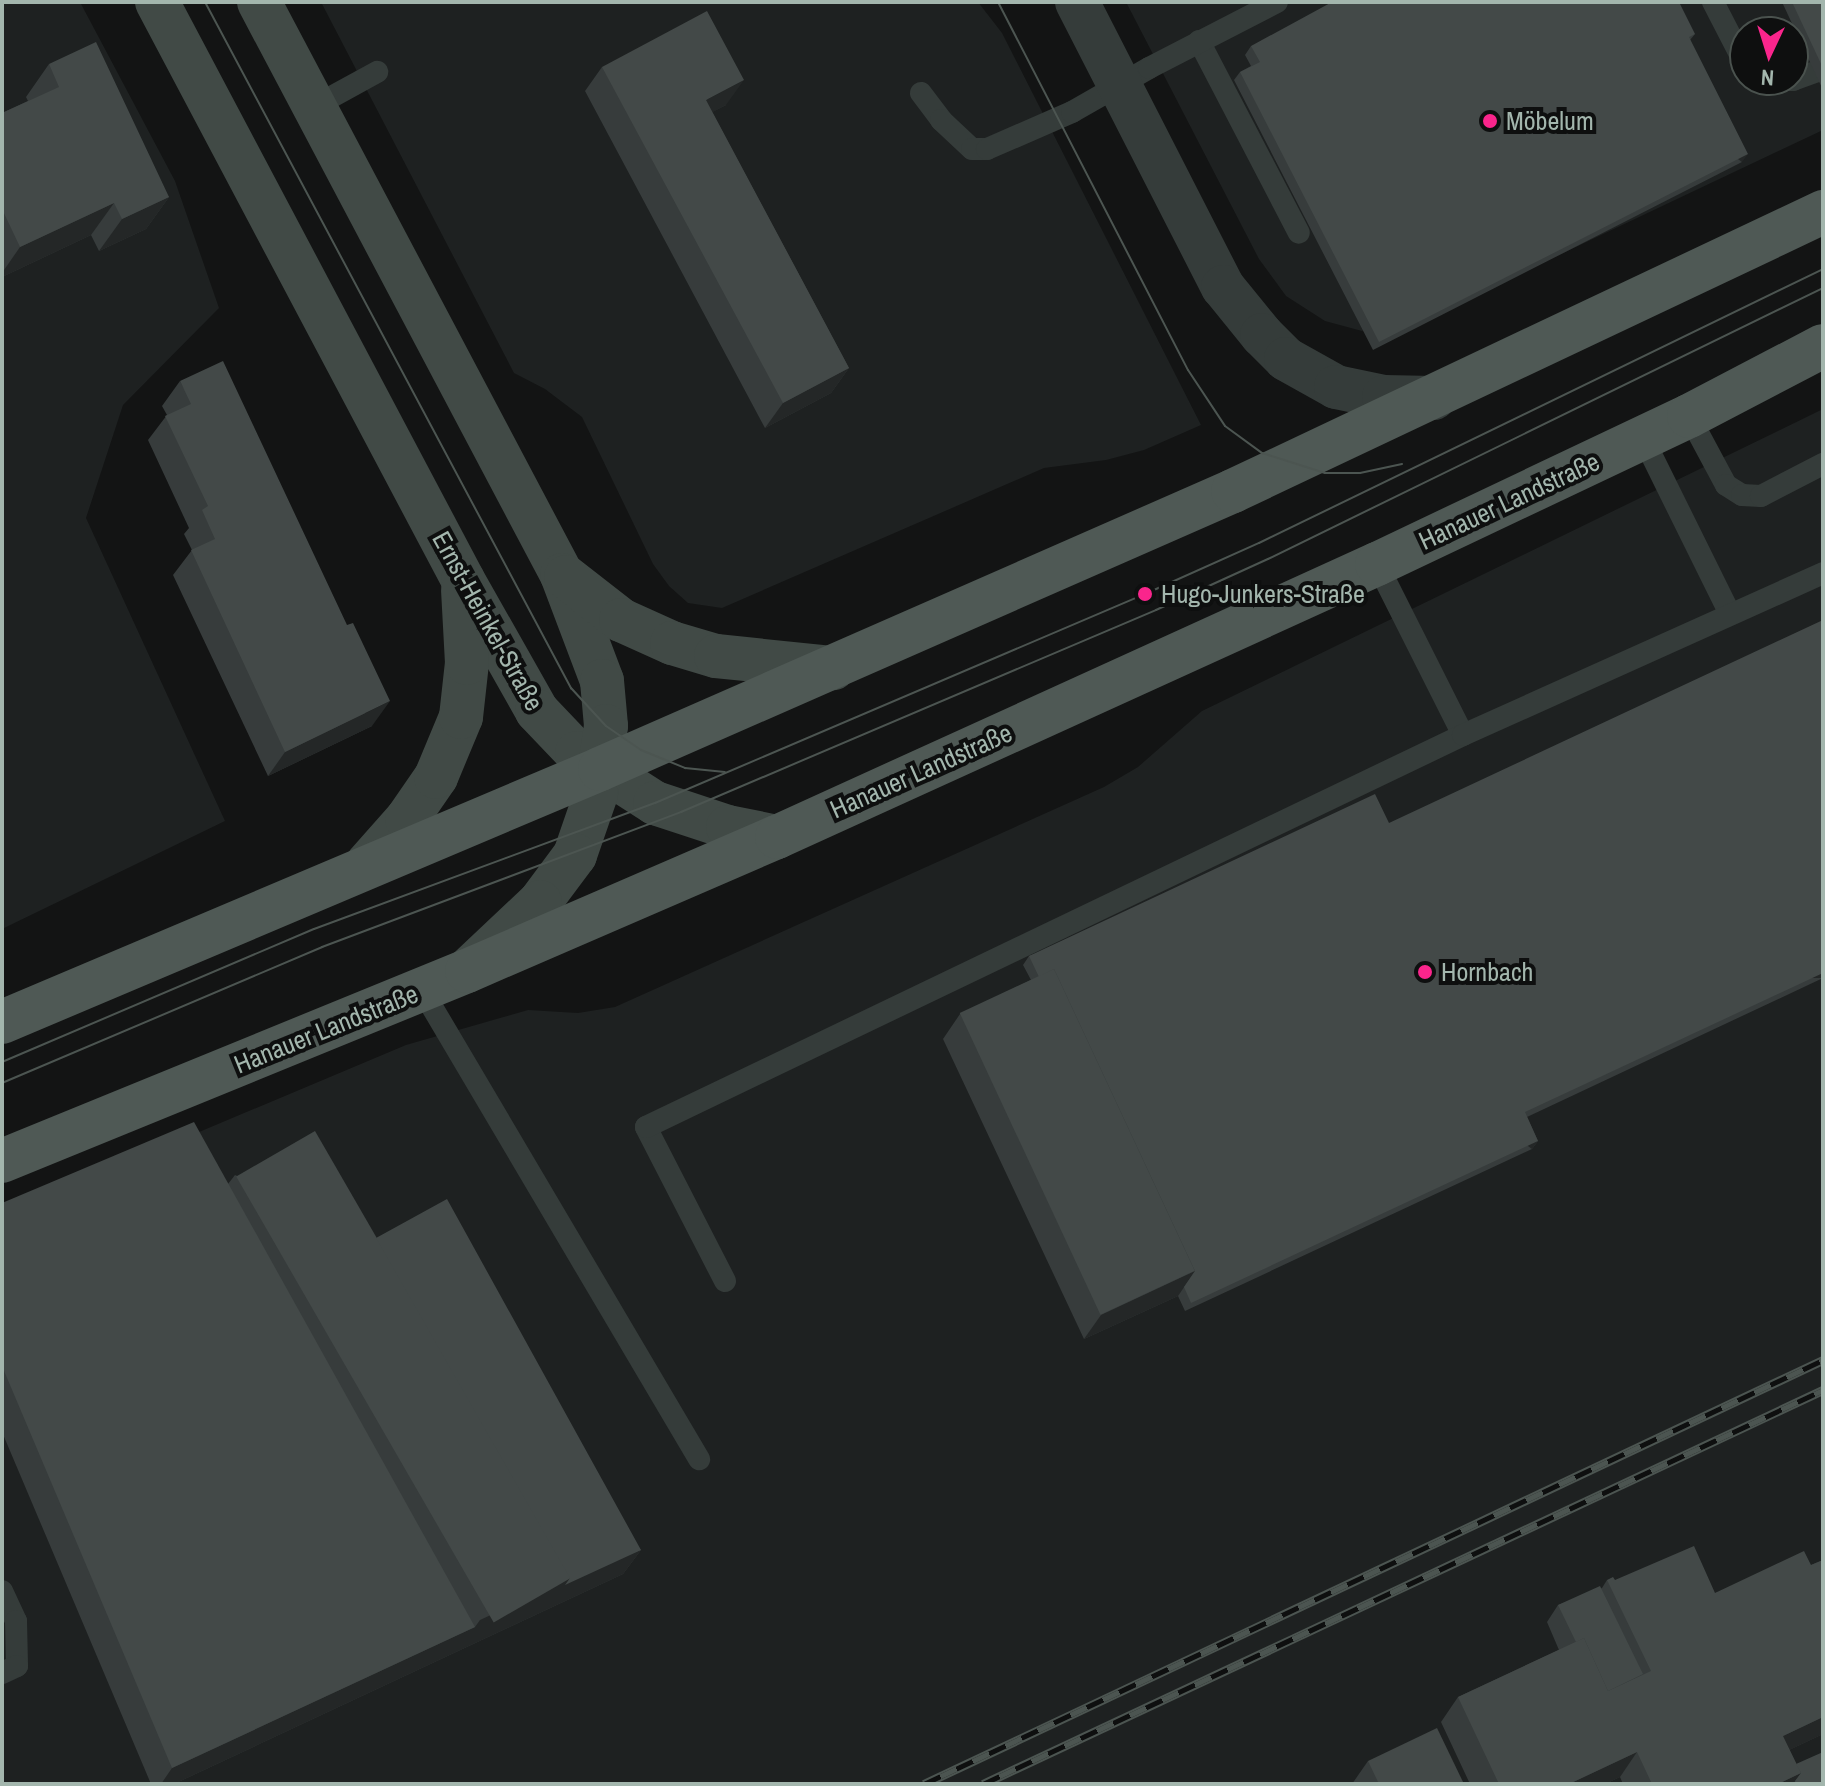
<!DOCTYPE html>
<meta charset="utf-8">
<style>
body{margin:0}
#map{position:relative;width:1825px;height:1786px;overflow:hidden;background:#131414;font-family:"Archivo Narrow",sans-serif}
div>[style]{position:absolute}
[style*='--x']{left:calc(var(--x)*1px);top:calc(var(--y)*1px);width:calc(var(--w)*1px);rotate:calc(var(--a)*1deg)}
.built>*{inset:0;background:#1e2121}
.service>*{height:22px;margin:-11px;padding:0 11px;transform-origin:11px;border-radius:11px;background:#353c3a}
.minor>*{height:44px;margin:-22px;padding:0 22px;transform-origin:22px;border-radius:22px;background:#353c3a}
.secondary>*{height:44px;margin:-22px;padding:0 22px;transform-origin:22px;border-radius:22px;background:#414a46}
.primary>*{height:44px;margin:-22px;padding:0 22px;transform-origin:22px;border-radius:22px;background:#4f5955}
.tram>*{height:2px;margin:-1px;padding:0 1px;transform-origin:1px;border-radius:1px;background:#4c5551}
.rail>*{height:9px;margin-top:-4.5px;transform-origin:0;background:repeating-linear-gradient(90deg,#0e0f0f 0 18px,#4c5551 0 36px);box-sizing:border-box;border-block:2px solid #4c5551}
.wall>*{inset:0;background:#373c3c}
.shaded-wall>*{inset:0;background:#242727;transform-origin:0 0}
.building>*{inset:0;background:#434948;transform-origin:0 0}
.dots>*{width:22px;height:22px;translate:-50% -50%;box-sizing:border-box;border:4px solid #0e0f0f;border-radius:50%}
span{translate:-50% -50%;white-space:nowrap;text-align:center;line-height:1.15;-webkit-text-stroke:8px #0e0f0f;paint-order:stroke}
.poi-label{font-size:26px;color:#a3b6ad}
.left{translate:0 -50%;text-align:left}
.street-label{font-size:26px;color:#a3b6ad}
.frame{position:absolute;inset:0;border:4px solid #a3b6ad;pointer-events:none}
.north{position:absolute;left:1729px;top:16px;width:80px;height:80px;box-sizing:border-box;background:#0e0f0f;border:2px solid #4a524e;border-radius:50%;rotate:184deg;font-size:22px;font-weight:700;line-height:32px;text-align:center;color:#a3b6ad}
.north::after{content:'';display:block;margin:auto;width:28px;height:36px;background:#fa258c;clip-path:polygon(50% 0,100% 100%,50% 72%,0 100%)}
</style>
<div id="map">
<div class="built">
<div style="clip-path:polygon(2px 2px,80px 2px,175px 181px,219px 308px,123px 405px,86px 518px,225px 821px,2px 929px)"></div>
<div style="clip-path:polygon(321px 2px,978px 2px,1002px 33px,1201px 425px,1144px 450px,1106px 460px,1044px 468px,722px 608px,688px 603px,669px 586px,653px 564px,582px 417px,545px 389px,514px 373px)"></div>
<div style="clip-path:polygon(evenodd,1126px 2px,1823px 2px,1823px 130px,1447px 308px,1362px 331px,1325px 321px,1286px 296px,1259px 259px,1126px 2px,1745px 32px,1793px 32px,1793px 80px,1745px 80px,1745px 32px)"></div>
<div style="clip-path:polygon(1823px 409px,1823px 1784px,2px 1784px,2px 1215px,406px 1045px,528px 1010px,578px 1013px,615px 1007px,1104px 787px,1138px 767px,1202px 711px)"></div>
</div>
<div class="service">
<div style="--x:1713;--y:2;--w:70;--a:62.7"></div>
<div style="--x:1199;--y:41;--w:216;--a:62.5"></div>
<div style="--x:1766;--y:80;--w:27;--a:0"></div>
<div style="--x:1793;--y:80;--w:32;--a:-20"></div>
<div style="--x:921;--y:93;--w:34;--a:53"></div>
<div style="--x:941;--y:120;--w:42;--a:43.1"></div>
<div style="--x:972;--y:149;--w:15;--a:0"></div>
<div style="--x:987;--y:149;--w:93;--a:-23.5"></div>
<div style="--x:1072;--y:112;--w:89;--a:-29.7"></div>
<div style="--x:1149;--y:68;--w:144;--a:-27.3"></div>
<div style="--x:315;--y:106;--w:71;--a:-28.7"></div>
<div style="--x:1689;--y:416;--w:78;--a:61.8"></div>
<div style="--x:1726;--y:485;--w:19;--a:32"></div>
<div style="--x:1742;--y:495;--w:19;--a:3"></div>
<div style="--x:1761;--y:496;--w:70;--a:-27.3"></div>
<div style="--x:1643;--y:438;--w:196;--a:63.7"></div>
<div style="--x:1377;--y:564;--w:191;--a:63.3"></div>
<div style="--x:422;--y:990;--w:545;--a:59.43"></div>
<div style="--x:725;--y:1281;--w:173;--a:-117.2"></div>
<div style="--x:646;--y:1127;--w:906;--a:-25.63"></div>
<div style="--x:1463;--y:735;--w:395;--a:-24.2"></div>
<div style="--x:2;--y:1591;--w:33;--a:65"></div>
<div style="--x:16;--y:1621;--w:45;--a:88.7"></div>
<div style="--x:17;--y:1666;--w:17;--a:155"></div>
</div>
<div class="minor">
<div style="--x:1077;--y:2;--w:320;--a:62.9"></div>
<div style="--x:1223;--y:287;--w:62;--a:50.9"></div>
<div style="--x:1262;--y:335;--w:34;--a:45"></div>
<div style="--x:1286;--y:359;--w:57;--a:29.2"></div>
<div style="--x:1336;--y:387;--w:49;--a:11.8"></div>
<div style="--x:1384;--y:397;--w:50;--a:1.1"></div>
</div>
<div class="secondary">
<div style="--x:157;--y:2;--w:654;--a:62.1"></div>
<div style="--x:463;--y:580;--w:150;--a:60.5"></div>
<div style="--x:537;--y:711;--w:58;--a:46.4"></div>
<div style="--x:577;--y:753;--w:93;--a:32.7"></div>
<div style="--x:655;--y:803;--w:77;--a:18.2"></div>
<div style="--x:728;--y:827;--w:50;--a:11.5"></div>
<div style="--x:259;--y:2;--w:648;--a:62.13"></div>
<div style="--x:562;--y:575;--w:113;--a:69.3"></div>
<div style="--x:602;--y:681;--w:45;--a:84.9"></div>
<div style="--x:606;--y:726;--w:69;--a:98.4"></div>
<div style="--x:596;--y:794;--w:65;--a:109"></div>
<div style="--x:575;--y:855;--w:59;--a:126.7"></div>
<div style="--x:540;--y:902;--w:98;--a:136.7"></div>
<div style="--x:566;--y:577;--w:70;--a:38"></div>
<div style="--x:621;--y:620;--w:56;--a:24.3"></div>
<div style="--x:672;--y:643;--w:46;--a:16.5"></div>
<div style="--x:716;--y:656;--w:118;--a:5.9"></div>
<div style="--x:367;--y:864;--w:60;--a:-48.4"></div>
<div style="--x:407;--y:819;--w:51;--a:-55.4"></div>
<div style="--x:436;--y:777;--w:65;--a:-67.4"></div>
<div style="--x:461;--y:717;--w:54;--a:-83.7"></div>
<div style="--x:467;--y:663;--w:73;--a:-93.1"></div>
</div>
<div class="primary">
<div style="--x:2;--y:1022;--w:649;--a:-22.93"></div>
<div style="--x:600;--y:769;--w:691;--a:-23.71"></div>
<div style="--x:1233;--y:491;--w:653;--a:-25.31"></div>
<div style="--x:2;--y:1161;--w:502;--a:-22.23"></div>
<div style="--x:467;--y:971;--w:338;--a:-23.4"></div>
<div style="--x:777;--y:837;--w:659;--a:-24.47"></div>
<div style="--x:1377;--y:564;--w:345;--a:-25.4"></div>
<div style="--x:1689;--y:416;--w:151;--a:-27.6"></div>
</div>
<div class="tram">
<div style="--x:205;--y:2;--w:778;--a:61.92"></div>
<div style="--x:571;--y:688;--w:52;--a:47.4"></div>
<div style="--x:606;--y:726;--w:42;--a:34.4"></div>
<div style="--x:641;--y:750;--w:48;--a:22.2"></div>
<div style="--x:685;--y:768;--w:40;--a:5.7"></div>
<div style="--x:998;--y:2;--w:414;--a:62.7"></div>
<div style="--x:1188;--y:370;--w:67;--a:56.5"></div>
<div style="--x:1225;--y:426;--w:46;--a:36.1"></div>
<div style="--x:1262;--y:453;--w:66;--a:17.6"></div>
<div style="--x:1325;--y:473;--w:35;--a:0"></div>
<div style="--x:1360;--y:473;--w:43;--a:-12.1"></div>
<div style="--x:2;--y:1062;--w:339;--a:-23.1"></div>
<div style="--x:314;--y:929;--w:364;--a:-20.3"></div>
<div style="--x:655;--y:803;--w:533;--a:-23.1"></div>
<div style="--x:1145;--y:594;--w:125;--a:-24.1"></div>
<div style="--x:1259;--y:543;--w:627;--a:-25.91"></div>
<div style="--x:2;--y:1083;--w:348;--a:-23"></div>
<div style="--x:322;--y:947;--w:384;--a:-20.6"></div>
<div style="--x:681;--y:812;--w:516;--a:-23.04"></div>
<div style="--x:1156;--y:610;--w:123;--a:-24.5"></div>
<div style="--x:1268;--y:559;--w:618;--a:-26.03"></div>
</div>
<div class="rail">
<div style="--x:924;--y:1784;--w:994;--a:-25.25"></div>
<div style="--x:983;--y:1784;--w:928;--a:-25.13"></div>
</div>
<div class="wall">
<div style="clip-path:polygon(1782px 2px,1823px 2px,1823px 90px)"></div>
<div style="clip-path:polygon(1695px 34px,1690px 40px,1742px 162px,1373px 350px,1234px 80px,1240px 72px,1251px 66px,1245px 55px,1251px 46px)"></div>
<div style="clip-path:polygon(49px 64px,169px 197px,146px 229px,99px 251px,91px 235px,2px 277px,2px 113px,28px 101px,26px 97px)"></div>
<div style="clip-path:polygon(602px 67px,726px 105px,712px 112px,849px 368px,831px 393px,765px 428px,585px 91px)"></div>
<div style="clip-path:polygon(180px 381px,372px 726px,268px 776px,173px 575px,192px 550px,184px 534px,189px 528px,148px 440px,167px 415px,162px 406px)"></div>
<div style="clip-path:polygon(1389px 823px,1823px 978px,1527px 1117px,1538px 1141px,1532px 1149px,1185px 1311px,1178px 1296px,1084px 1339px,943px 1039px,960px 1014px,1031px 980px,1023px 965px,1029px 956px)"></div>
<div style="clip-path:polygon(235px 1175px,376px 1238px,641px 1550px,623px 1574px,174px 1784px,151px 1784px,2px 1432px,2px 1203px,228px 1184px)"></div>
<div style="clip-path:polygon(1823px 1560px,1823px 1734px,1789px 1750px,1796px 1764px,1823px 1784px,1623px 1784px,1620px 1777px,1605px 1784px,1470px 1784px,1441px 1722px,1458px 1697px,1559px 1650px,1547px 1622px,1558px 1605px,1602px 1588px,1607px 1580px,1715px 1593px,1811px 1565px)"></div>
<div style="clip-path:polygon(1368px 1761px,1464px 1784px,1352px 1784px)"></div>
</div>
<div class="shaded-wall">
<div style="clip-path:polygon(744px 80px,726px 105px,688px 125px,706px 100px)"></div>
<div style="left:1748px;top:154px;width:10px;height:414px;rotate:127deg"></div>
<div style="clip-path:polygon(169px 197px,146px 229px,99px 251px,122px 219px)"></div>
<div style="clip-path:polygon(114px 203px,91px 235px,2px 277px,2px 273px,20px 247px)"></div>
<div style="clip-path:polygon(849px 368px,831px 393px,765px 428px,783px 403px)"></div>
<div style="clip-path:polygon(390px 701px,372px 726px,268px 776px,285px 752px)"></div>
<div style="left:1823px;top:973px;width:5px;height:329px;rotate:90deg"></div>
<div style="left:1538px;top:1141px;width:10px;height:383px;rotate:127deg"></div>
<div style="clip-path:polygon(1195px 1271px,1178px 1296px,1084px 1339px,1101px 1315px)"></div>
<div style="clip-path:polygon(641px 1550px,623px 1574px,174px 1784px,161px 1784px,172px 1768px,475px 1627px,480px 1620px,570px 1578px)"></div>
<div style="clip-path:polygon(1823px 1717px,1823px 1734px,1766px 1761px,1783px 1736px)"></div>
<div style="clip-path:polygon(1637px 1752px,1620px 1777px,1605px 1784px,1569px 1784px)"></div>
<div style="clip-path:polygon(1801px 1773px,1793px 1784px,1778px 1784px)"></div>
</div>
<div class="building">
<div style="clip-path:polygon(1332px 2px,1679px 2px,1695px 34px,1689px 37px,1748px 154px,1379px 342px,1240px 72px,1260px 62px,1251px 46px)"></div>
<div style="clip-path:polygon(1792px 2px,1823px 2px,1823px 68px)"></div>
<div style="clip-path:polygon(707px 11px,744px 80px,706px 100px,849px 368px,783px 403px,602px 67px)"></div>
<div style="clip-path:polygon(96px 42px,169px 197px,122px 219px,114px 203px,20px 247px,2px 209px,2px 113px,59px 87px,49px 64px)"></div>
<div style="clip-path:polygon(223px 361px,347px 625px,353px 623px,390px 701px,285px 752px,191px 550px,215px 539px,202px 510px,208px 506px,165px 416px,191px 404px,180px 381px)"></div>
<div style="clip-path:polygon(1823px 620px,1823px 973px,1525px 1112px,1538px 1141px,1191px 1303px,1184px 1287px,1195px 1271px,1054px 969px,1039px 977px,1029px 956px,1375px 794px,1389px 823px)"></div>
<div style="left:1054px;top:969px;width:333px;height:104px;rotate:65deg"></div>
<div style="clip-path:polygon(194px 1122px,475px 1627px,172px 1768px,2px 1366px,2px 1203px)"></div>
<div style="left:315px;top:1131px;width:515px;height:91px;rotate:60deg"></div>
<div style="clip-path:polygon(447px 1199px,641px 1550px,565px 1585px,570px 1578px,376px 1238px)"></div>
<div style="clip-path:polygon(1694px 1546px,1715px 1593px,1804px 1551px,1811px 1565px,1823px 1560px,1823px 1717px,1783px 1736px,1801px 1773px,1778px 1784px,1652px 1784px,1637px 1752px,1569px 1784px,1499px 1784px,1458px 1697px,1584px 1638px,1608px 1691px,1651px 1671px,1607px 1580px,1613px 1577px,1615px 1580px)"></div>
<div style="clip-path:polygon(1600px 1586px,1643px 1674px,1608px 1691px,1584px 1638px,1576px 1642px,1558px 1605px)"></div>
<div style="clip-path:polygon(1437px 1728px,1464px 1784px,1379px 1784px,1368px 1761px)"></div>
<div style="clip-path:polygon(1823px 1752px,1823px 1784px,1796px 1784px,1795px 1781px,1801px 1773px,1796px 1764px)"></div>
</div>
<div class="dots">
<div style="left:1490px;top:121px;background:#fa258c"></div>
<div style="left:1145px;top:594px;background:#fa258c"></div>
<div style="left:1425px;top:972px;background:#fa258c"></div>
</div>
<div class="poi-label">
<span class="left" style="left:1506px;top:121px">Möbelum</span>
<span class="left" style="left:1161px;top:594px">Hugo-Junkers-Straße</span>
<span class="left" style="left:1441px;top:972px">Hornbach</span>
</div>
<div class="street-label">
<span style="left:1509px;top:501px;rotate:-25deg">Hanauer Landstraße</span>
<span style="left:488px;top:621px;rotate:61deg">Ernst-Heinkel-Straße</span>
<span style="left:921px;top:771px;rotate:-24deg">Hanauer Landstraße</span>
<span style="left:326px;top:1029px;rotate:-22deg">Hanauer Landstraße</span>
</div>
<div class="frame"></div>
<div class="north">N</div>
</div>
